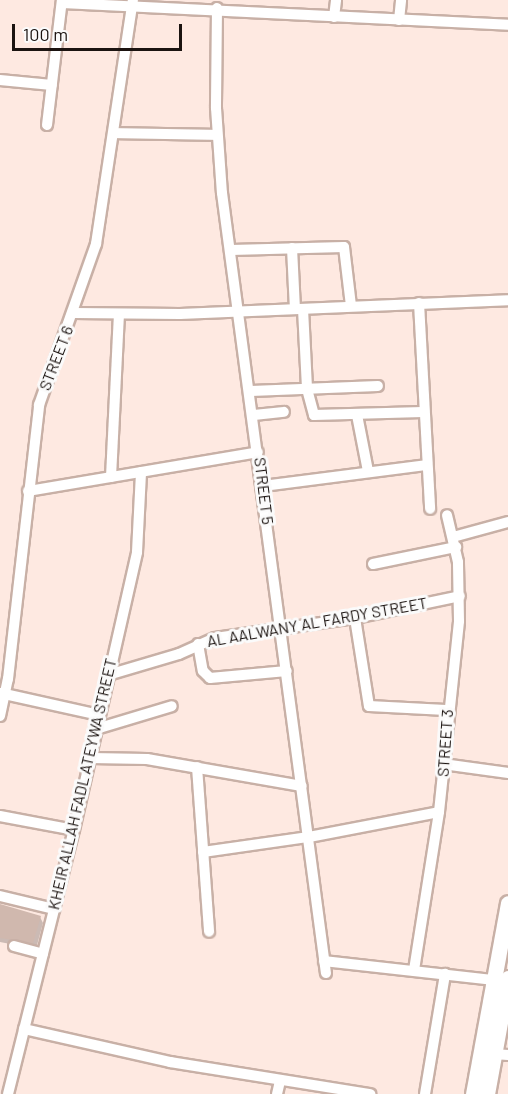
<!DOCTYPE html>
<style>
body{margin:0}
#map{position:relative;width:508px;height:1094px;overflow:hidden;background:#fee9e1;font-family:Barlow,sans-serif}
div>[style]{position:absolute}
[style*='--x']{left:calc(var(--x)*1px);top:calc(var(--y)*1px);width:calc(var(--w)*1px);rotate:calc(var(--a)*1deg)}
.shadow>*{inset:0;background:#0003}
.building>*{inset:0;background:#d0b8ae}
.roads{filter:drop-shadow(2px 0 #c8b0a6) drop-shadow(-2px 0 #c8b0a6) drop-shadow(0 2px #c8b0a6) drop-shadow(0 -2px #c8b0a6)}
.street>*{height:10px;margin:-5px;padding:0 5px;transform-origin:5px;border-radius:5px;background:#fff}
.secondary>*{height:15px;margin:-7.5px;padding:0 7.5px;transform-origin:7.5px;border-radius:7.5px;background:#fff}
span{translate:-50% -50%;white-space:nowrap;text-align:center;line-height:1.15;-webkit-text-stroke:6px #fbfbfb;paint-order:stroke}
.street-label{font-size:16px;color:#1b1310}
.scale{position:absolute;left:12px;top:24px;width:170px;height:27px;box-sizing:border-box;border:3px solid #1b1310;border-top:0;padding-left:8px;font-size:18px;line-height:21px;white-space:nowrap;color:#1b1310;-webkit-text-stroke:4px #fbfbfb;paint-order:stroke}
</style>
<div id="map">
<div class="shadow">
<div style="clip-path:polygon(0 909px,40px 917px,43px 923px,36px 949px,0 942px)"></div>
</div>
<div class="building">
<div style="clip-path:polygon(0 904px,41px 916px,33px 943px,0 938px)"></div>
</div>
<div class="roads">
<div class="street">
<div style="--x:62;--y:3;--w:447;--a:2.8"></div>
<div style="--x:217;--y:8;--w:100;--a:90.6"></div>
<div style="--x:216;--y:108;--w:85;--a:86"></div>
<div style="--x:222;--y:193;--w:787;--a:82.41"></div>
<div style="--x:334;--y:17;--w:17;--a:-83"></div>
<div style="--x:399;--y:20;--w:20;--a:-84"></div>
<div style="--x:0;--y:80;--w:52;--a:5.5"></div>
<div style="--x:47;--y:125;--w:126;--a:-83.2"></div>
<div style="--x:114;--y:133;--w:103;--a:1.1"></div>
<div style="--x:292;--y:248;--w:61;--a:87.2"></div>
<div style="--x:231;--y:250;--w:113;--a:-1.5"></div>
<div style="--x:344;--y:247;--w:59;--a:83.2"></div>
<div style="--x:419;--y:303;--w:206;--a:86.9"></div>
<div style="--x:303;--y:309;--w:80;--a:87.1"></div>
<div style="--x:307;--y:389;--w:27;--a:75"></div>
<div style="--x:314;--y:415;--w:109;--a:-1.6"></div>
<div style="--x:74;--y:313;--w:106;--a:0.5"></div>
<div style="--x:180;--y:314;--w:328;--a:-2.4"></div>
<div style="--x:251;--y:391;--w:127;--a:-2.3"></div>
<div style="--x:254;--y:415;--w:30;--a:-6"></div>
<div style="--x:357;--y:415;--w:57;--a:78.9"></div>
<div style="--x:111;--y:477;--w:163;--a:-87.2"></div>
<div style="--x:263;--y:486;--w:164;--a:-7.3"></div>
<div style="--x:28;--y:491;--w:233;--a:-9.6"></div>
<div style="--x:453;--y:537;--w:57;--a:-15.3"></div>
<div style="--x:373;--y:564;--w:85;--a:-11.6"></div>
<div style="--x:355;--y:618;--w:89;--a:81"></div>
<div style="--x:369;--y:706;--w:77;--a:3"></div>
<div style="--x:198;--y:644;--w:27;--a:80"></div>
<div style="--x:203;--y:671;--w:10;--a:45"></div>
<div style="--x:210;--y:678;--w:77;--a:-5.2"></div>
<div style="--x:108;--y:675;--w:74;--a:-16.5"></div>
<div style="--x:179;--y:654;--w:39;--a:-24"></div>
<div style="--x:215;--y:638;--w:141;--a:-8.1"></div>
<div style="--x:355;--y:618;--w:107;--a:-11.8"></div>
<div style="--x:0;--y:693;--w:101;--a:12.5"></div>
<div style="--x:0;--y:716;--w:38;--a:-78"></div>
<div style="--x:8;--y:679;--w:276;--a:-83.5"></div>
<div style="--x:39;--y:405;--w:171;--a:-70.5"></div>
<div style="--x:96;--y:244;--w:247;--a:-81.4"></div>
<div style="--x:96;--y:729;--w:79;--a:-16.8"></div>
<div style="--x:91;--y:758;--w:56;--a:1"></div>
<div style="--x:147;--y:759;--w:157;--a:9.9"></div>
<div style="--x:443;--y:764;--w:66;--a:7.9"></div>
<div style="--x:197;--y:767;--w:165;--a:85.8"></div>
<div style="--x:0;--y:816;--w:75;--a:10.7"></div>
<div style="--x:203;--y:852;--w:107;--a:-8.1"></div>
<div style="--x:309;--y:837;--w:132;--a:-10.9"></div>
<div style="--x:0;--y:896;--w:56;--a:13.5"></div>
<div style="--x:14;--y:946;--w:30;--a:15"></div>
<div style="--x:324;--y:961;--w:171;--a:6.4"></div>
<div style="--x:414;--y:970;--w:160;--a:-81"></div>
<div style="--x:439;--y:812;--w:192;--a:-84"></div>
<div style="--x:459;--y:621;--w:59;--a:-91"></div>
<div style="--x:458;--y:562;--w:48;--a:-103.2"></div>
<div style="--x:24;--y:1029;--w:150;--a:12.7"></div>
<div style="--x:170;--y:1062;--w:203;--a:9.1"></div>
<div style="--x:494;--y:1054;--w:14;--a:4"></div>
<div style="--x:8;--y:1094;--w:272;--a:-76"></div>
<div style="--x:74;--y:830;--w:285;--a:-77.2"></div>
<div style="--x:137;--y:552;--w:80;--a:-87.1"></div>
<div style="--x:277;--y:1094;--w:13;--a:-77"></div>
<div style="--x:425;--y:1094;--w:122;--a:-80.5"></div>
</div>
<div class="secondary">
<div style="--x:473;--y:1094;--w:194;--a:-79.6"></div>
<div style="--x:487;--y:1094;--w:118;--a:-79.7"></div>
</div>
</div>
<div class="street-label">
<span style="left:56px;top:358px;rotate:-69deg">STREET 6</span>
<span style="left:264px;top:491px;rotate:83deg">STREET 5</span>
<span style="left:317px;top:622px;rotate:-10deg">AL AALWANY AL FARDY STREET</span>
<span style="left:445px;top:743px;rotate:-86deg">STREET 3</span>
<span style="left:82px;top:784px;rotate:-77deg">KHEIR ALLAH FADL ATEYWA STREET</span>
</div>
<div class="scale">100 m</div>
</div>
